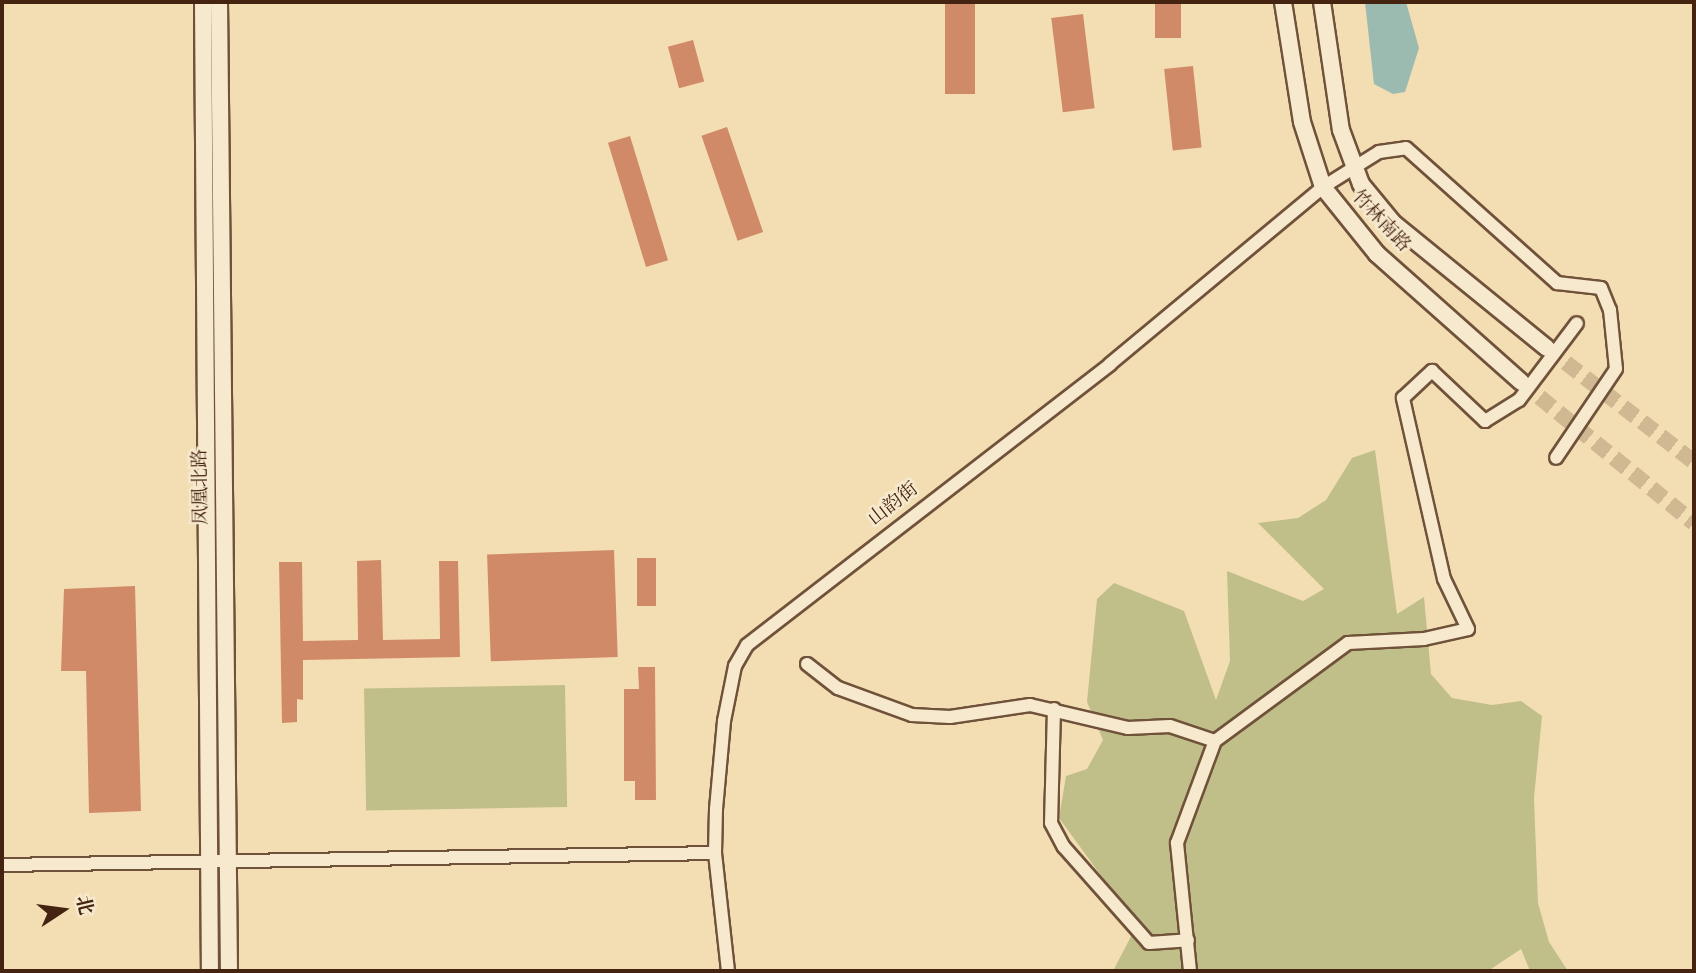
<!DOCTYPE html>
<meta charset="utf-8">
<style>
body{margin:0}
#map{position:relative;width:1696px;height:973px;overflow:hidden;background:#f3ddb3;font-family:"IM FELL English","Noto Serif SC",serif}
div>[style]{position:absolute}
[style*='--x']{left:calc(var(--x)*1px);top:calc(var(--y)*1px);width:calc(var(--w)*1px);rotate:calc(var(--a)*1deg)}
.green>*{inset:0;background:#c0bf89;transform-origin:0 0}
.water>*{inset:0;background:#9bbbb0}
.building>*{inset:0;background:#d18a67;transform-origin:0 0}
.secondary-tunnel>*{height:16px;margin-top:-8px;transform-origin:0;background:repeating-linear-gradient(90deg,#d0b893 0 16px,transparent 0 24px)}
.roads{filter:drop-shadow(2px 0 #70523a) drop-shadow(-2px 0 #70523a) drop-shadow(0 2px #70523a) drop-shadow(0 -2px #70523a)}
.street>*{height:12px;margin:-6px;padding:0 6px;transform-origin:6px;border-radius:6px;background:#f7e9ce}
.secondary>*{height:16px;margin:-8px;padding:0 8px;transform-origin:8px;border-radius:8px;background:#f7e9ce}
span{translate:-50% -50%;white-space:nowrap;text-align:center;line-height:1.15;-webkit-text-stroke:5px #f7e9ce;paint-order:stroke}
.street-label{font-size:19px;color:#452311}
.frame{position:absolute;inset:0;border:4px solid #452311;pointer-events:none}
.north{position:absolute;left:28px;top:875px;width:70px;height:70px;-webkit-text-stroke:5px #f7e9ce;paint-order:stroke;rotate:77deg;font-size:19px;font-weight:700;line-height:28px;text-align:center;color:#452311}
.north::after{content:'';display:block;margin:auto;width:24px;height:32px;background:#452311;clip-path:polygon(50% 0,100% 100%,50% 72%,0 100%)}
</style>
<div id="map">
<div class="green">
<div style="clip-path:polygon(1375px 450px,1397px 614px,1424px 597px,1431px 674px,1452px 698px,1492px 705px,1521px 701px,1542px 716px,1534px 798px,1538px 903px,1549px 942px,1568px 971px,1530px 971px,1521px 949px,1488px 971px,1113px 971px,1137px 925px,1059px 818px,1066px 776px,1087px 769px,1103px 740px,1087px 702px,1097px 599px,1114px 583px,1184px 611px,1216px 700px,1230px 661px,1227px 571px,1303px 601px,1324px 589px,1258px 523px,1298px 518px,1326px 500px,1352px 458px)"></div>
<div style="left:565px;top:685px;width:122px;height:201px;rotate:89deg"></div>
</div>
<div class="water">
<div style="clip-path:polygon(1365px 2px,1406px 2px,1419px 48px,1405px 92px,1393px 94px,1374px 84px)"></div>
</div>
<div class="building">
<div style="left:945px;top:2px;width:30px;height:92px"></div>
<div style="left:1155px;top:2px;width:26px;height:36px"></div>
<div style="left:1083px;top:14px;width:95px;height:32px;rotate:83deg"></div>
<div style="left:693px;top:40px;width:43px;height:26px;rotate:75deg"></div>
<div style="left:1193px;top:66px;width:82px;height:29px;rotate:84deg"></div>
<div style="left:727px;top:127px;width:111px;height:27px;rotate:71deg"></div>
<div style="left:630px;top:136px;width:130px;height:23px;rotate:73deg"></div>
<div style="left:614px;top:550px;width:107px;height:127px;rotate:88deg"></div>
<div style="left:637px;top:558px;width:19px;height:48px"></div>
<div style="clip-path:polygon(381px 560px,383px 640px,440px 639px,439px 561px,458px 561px,460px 657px,303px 660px,303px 700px,297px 699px,297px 722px,282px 723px,279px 562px,302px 562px,303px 641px,358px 640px,357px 561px)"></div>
<div style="clip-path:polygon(135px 586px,141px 811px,89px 813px,86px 671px,61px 671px,64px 589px)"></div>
<div style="clip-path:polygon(638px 667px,655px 667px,656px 800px,635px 800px,635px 781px,624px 781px,624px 689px,639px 689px)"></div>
</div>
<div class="secondary-tunnel">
<div style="--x:1547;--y:348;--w:186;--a:37.8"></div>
<div style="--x:1521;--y:382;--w:223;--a:39.2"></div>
</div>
<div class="roads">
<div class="street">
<div style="--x:807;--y:664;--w:39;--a:38"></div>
<div style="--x:838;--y:688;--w:79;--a:20"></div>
<div style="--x:912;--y:715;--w:38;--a:3"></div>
<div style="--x:950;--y:717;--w:81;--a:-8.5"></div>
<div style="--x:1030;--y:705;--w:101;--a:13.2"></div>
<div style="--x:1128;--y:728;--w:42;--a:-2.7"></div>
<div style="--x:1170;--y:726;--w:47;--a:18.4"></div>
<div style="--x:1215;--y:741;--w:165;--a:-36.4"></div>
<div style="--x:1348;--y:643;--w:76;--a:-3"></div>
<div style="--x:1424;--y:639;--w:45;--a:-12.8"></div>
<div style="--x:1468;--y:629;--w:55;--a:-115.6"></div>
<div style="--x:1444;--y:579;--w:186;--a:-102.8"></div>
<div style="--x:1403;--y:398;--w:40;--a:-43"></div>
<div style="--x:1432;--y:371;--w:73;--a:43.3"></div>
<div style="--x:1485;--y:421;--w:40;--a:-32"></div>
<div style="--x:1519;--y:400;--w:96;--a:-53"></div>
<div style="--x:1054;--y:709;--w:114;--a:91.5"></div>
<div style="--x:1051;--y:823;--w:27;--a:62"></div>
<div style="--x:1064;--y:847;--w:128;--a:48.5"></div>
<div style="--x:1149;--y:943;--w:39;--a:-4"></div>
<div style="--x:2;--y:865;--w:713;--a:-0.96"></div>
<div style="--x:728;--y:971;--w:119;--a:-96.3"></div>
<div style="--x:715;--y:853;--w:44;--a:-88.7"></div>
<div style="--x:716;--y:809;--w:88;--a:-84.8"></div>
<div style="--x:724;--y:721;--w:56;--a:-78.7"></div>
<div style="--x:735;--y:666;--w:24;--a:-60"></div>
<div style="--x:747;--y:645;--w:459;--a:-37.7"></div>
<div style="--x:1110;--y:364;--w:277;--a:-39.7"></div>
<div style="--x:1323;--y:187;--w:66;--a:-32"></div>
<div style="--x:1379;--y:152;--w:27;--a:-8"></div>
<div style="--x:1406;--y:148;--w:203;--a:41.8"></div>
<div style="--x:1557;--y:283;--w:44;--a:6.5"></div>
<div style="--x:1601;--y:288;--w:24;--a:68"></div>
<div style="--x:1610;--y:310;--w:59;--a:84.2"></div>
<div style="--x:1616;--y:369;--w:107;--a:124"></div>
<div style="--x:1190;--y:971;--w:129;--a:-95.8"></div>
<div style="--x:1177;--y:843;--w:109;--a:-69.6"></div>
</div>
<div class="secondary">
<div style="--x:203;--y:2;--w:969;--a:89.59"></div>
<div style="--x:219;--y:2;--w:969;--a:89.41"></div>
<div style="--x:1283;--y:2;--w:121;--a:81"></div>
<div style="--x:1302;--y:122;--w:68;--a:72.1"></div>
<div style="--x:1323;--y:187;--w:86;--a:51.1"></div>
<div style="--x:1377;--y:254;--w:193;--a:41.6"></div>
<div style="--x:1322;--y:2;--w:129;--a:81.6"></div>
<div style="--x:1341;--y:130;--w:58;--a:69.7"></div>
<div style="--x:1361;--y:184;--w:50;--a:50.6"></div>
<div style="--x:1393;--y:223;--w:198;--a:39.1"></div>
</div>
</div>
<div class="street-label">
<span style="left:1380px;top:222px;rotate:47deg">竹林南路</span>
<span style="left:202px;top:487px;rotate:-91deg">凤凰北路</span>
<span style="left:894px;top:505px;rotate:-38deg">山韵街</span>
</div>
<div class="frame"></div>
<div class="north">北</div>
</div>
